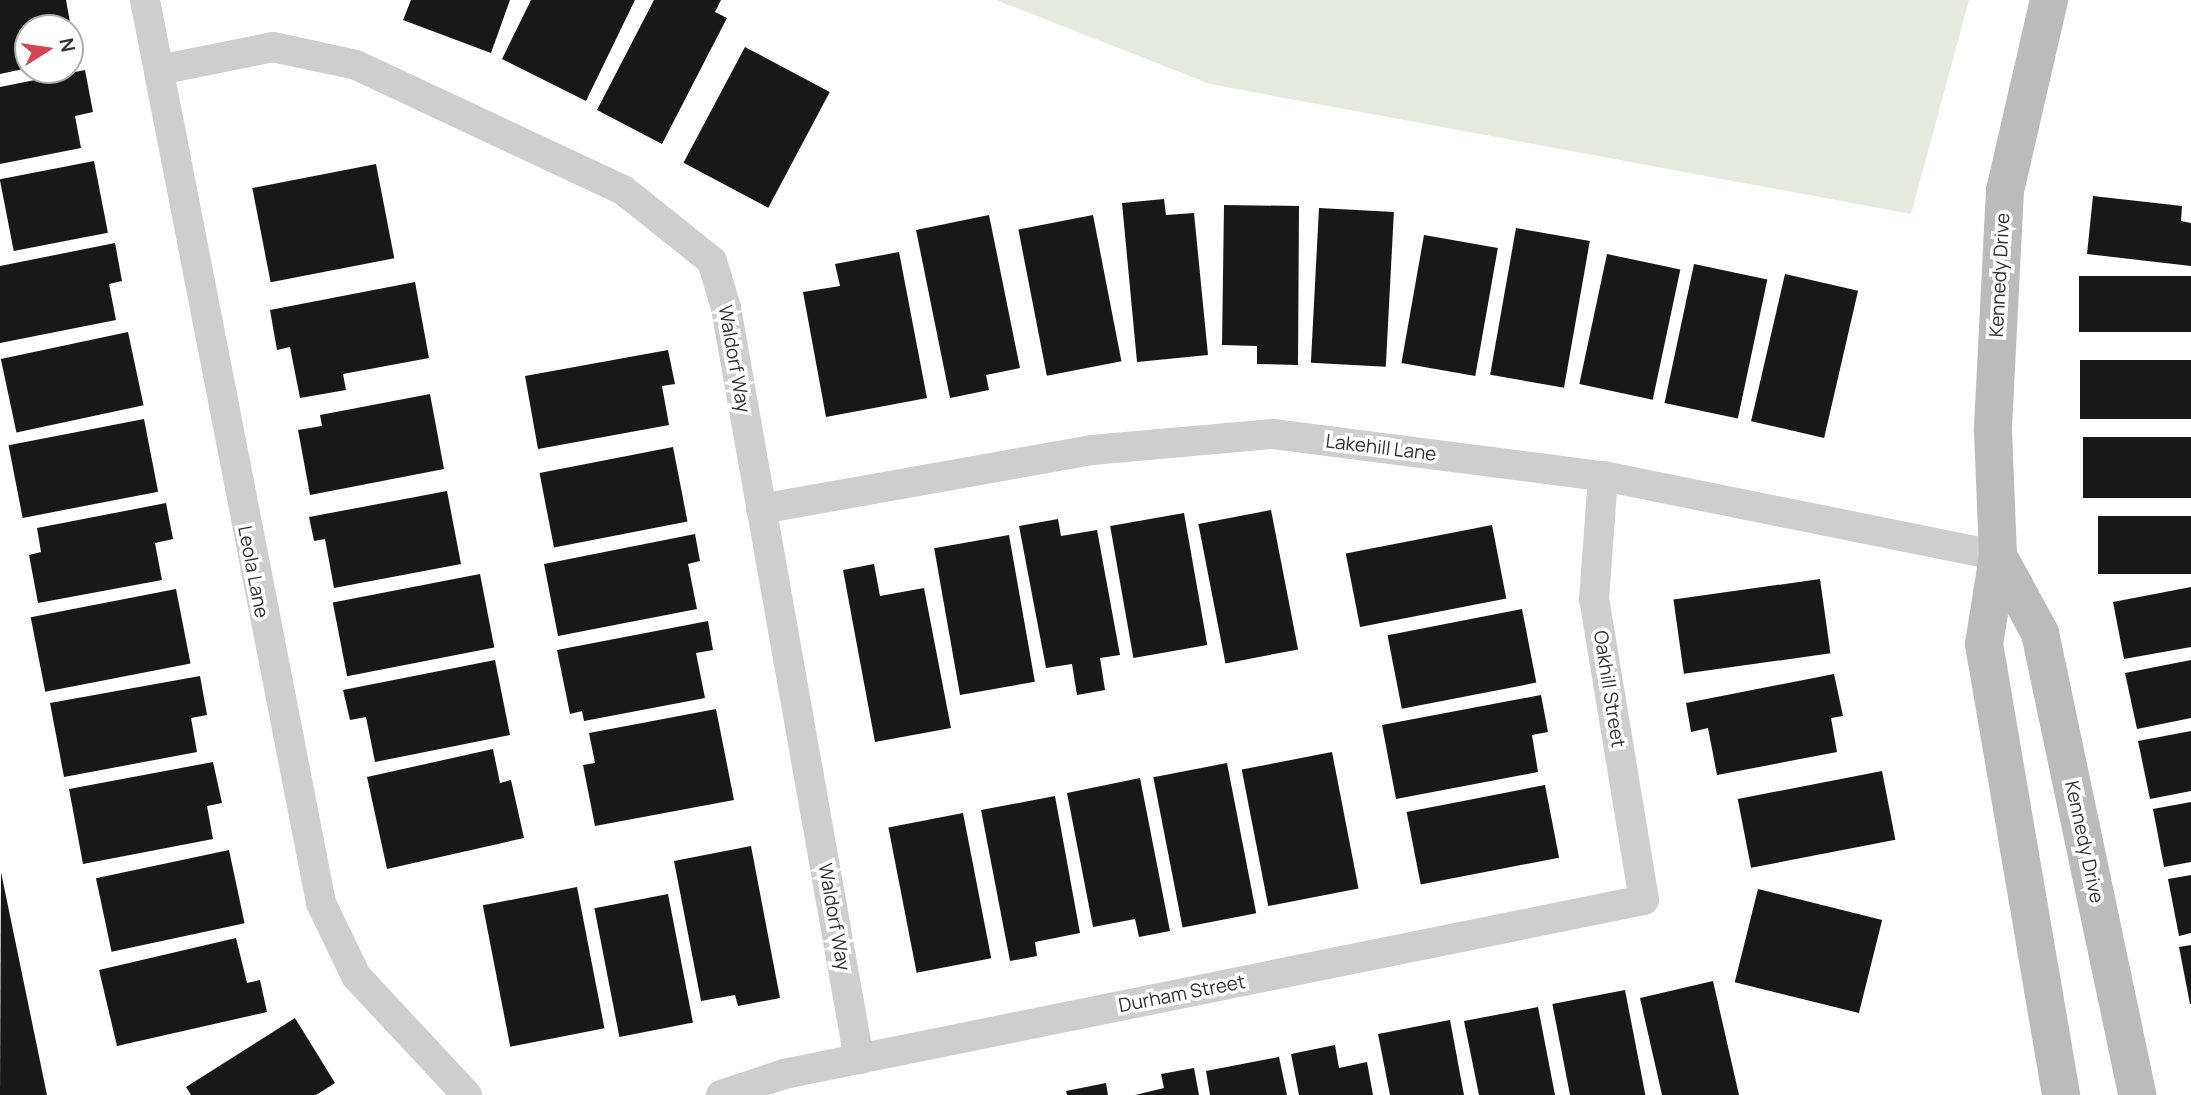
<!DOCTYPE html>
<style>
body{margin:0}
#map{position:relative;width:2191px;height:1095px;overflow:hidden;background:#fff;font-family:Manrope,sans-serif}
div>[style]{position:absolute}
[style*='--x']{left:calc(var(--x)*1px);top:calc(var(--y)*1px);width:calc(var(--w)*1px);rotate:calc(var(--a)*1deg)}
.green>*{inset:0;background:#e5eade}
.building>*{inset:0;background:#181818;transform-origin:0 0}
.street>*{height:30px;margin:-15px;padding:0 15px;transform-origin:15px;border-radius:15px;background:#cecece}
.secondary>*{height:38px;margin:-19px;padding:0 19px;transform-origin:19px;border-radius:19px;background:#bbb}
span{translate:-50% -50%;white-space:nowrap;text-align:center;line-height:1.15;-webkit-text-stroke:7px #fff;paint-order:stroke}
.street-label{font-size:19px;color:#313131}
.north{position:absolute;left:14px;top:14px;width:70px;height:70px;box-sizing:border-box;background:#fff;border:2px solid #adadad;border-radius:50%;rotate:78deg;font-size:19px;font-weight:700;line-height:28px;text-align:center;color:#313131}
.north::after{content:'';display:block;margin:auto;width:24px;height:32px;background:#d64555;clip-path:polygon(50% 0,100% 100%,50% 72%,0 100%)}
</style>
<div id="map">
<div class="green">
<div style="clip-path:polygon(996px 0,1969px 0,1911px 214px,1210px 84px)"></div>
</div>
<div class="building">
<div style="clip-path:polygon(0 0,66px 0,71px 28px,28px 28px,28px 68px,0 74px)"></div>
<div style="clip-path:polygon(411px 0,510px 0,491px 53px,403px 20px)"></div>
<div style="clip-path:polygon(531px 0,635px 0,586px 101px,502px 59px)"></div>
<div style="clip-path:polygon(654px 0,721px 0,715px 12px,727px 18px,662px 144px,597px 110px)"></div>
<div style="clip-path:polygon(70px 29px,77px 58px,70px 60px)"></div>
<div style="left:745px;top:47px;width:96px;height:131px;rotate:28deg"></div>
<div style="clip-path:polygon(85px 70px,93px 112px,75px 116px,81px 148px,0 164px,0 87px)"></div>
<div style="left:94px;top:161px;width:73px;height:96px;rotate:79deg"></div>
<div style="left:376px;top:164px;width:96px;height:126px;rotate:79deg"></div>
<div style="clip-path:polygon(2093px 196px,2182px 206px,2181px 221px,2191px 223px,2191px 266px,2087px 254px)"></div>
<div style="clip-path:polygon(1164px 199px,1166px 215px,1194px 213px,1208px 355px,1137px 362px,1122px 203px)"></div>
<div style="clip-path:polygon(1224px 205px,1299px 206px,1298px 365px,1257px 364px,1257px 346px,1222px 345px)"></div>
<div style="left:1319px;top:208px;width:75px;height:155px;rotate:3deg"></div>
<div style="clip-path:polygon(989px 215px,1020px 368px,986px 375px,989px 390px,950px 398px,916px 230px)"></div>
<div style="left:1093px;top:215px;width:149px;height:76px;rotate:79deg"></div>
<div style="left:1516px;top:228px;width:75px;height:149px;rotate:10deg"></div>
<div style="left:1424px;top:235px;width:75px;height:130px;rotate:10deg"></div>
<div style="clip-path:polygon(115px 243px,122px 281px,109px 284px,116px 320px,0 343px,0 266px)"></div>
<div style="clip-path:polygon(899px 252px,927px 398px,826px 417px,803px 292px,840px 286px,835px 264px)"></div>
<div style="left:1607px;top:254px;width:75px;height:133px;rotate:12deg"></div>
<div style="left:1694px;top:264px;width:75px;height:142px;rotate:12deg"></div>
<div style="left:1785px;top:274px;width:75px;height:151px;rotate:13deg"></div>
<div style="left:2191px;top:276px;width:56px;height:112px;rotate:90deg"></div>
<div style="clip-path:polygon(415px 282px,429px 358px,343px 374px,346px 390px,300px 398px,290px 347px,277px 350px,270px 310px)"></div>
<div style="left:128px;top:332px;width:75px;height:130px;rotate:78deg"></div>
<div style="clip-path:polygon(668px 350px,675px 384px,662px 386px,669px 425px,538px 449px,525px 376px)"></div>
<div style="left:2191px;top:360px;width:59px;height:111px;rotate:90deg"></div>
<div style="clip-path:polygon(430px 394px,444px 469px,310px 495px,298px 430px,322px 426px,320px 415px)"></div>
<div style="left:144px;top:419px;width:74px;height:138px;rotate:79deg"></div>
<div style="left:2191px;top:437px;width:61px;height:108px;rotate:90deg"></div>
<div style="left:673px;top:447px;width:76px;height:136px;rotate:79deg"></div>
<div style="clip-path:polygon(447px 491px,461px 564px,334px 588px,325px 539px,314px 541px,309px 517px)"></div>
<div style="clip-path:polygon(166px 503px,173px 539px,155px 543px,162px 580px,38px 603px,29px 555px,41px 552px,37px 528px)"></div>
<div style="left:1271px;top:510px;width:142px;height:74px;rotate:79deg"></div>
<div style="left:1184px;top:513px;width:134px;height:75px;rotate:80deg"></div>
<div style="left:2191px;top:516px;width:58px;height:93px;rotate:90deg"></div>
<div style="clip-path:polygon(1058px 519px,1061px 536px,1097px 530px,1120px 655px,1100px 658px,1105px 690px,1077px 695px,1072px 664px,1046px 668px,1019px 526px)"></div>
<div style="left:1492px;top:525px;width:75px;height:149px;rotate:79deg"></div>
<div style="clip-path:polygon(695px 534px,700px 561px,688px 564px,697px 609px,558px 636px,544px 564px)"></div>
<div style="left:1009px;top:535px;width:149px;height:76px;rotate:80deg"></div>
<div style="clip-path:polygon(874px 564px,880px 596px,924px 588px,951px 728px,875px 742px,843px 570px)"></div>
<div style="left:480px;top:574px;width:75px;height:150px;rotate:79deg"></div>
<div style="left:1820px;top:579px;width:75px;height:148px;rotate:82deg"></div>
<div style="clip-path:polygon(2191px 587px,2191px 647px,2124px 659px,2113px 602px)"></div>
<div style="left:176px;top:589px;width:76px;height:148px;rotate:79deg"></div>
<div style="left:1522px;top:609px;width:75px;height:137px;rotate:79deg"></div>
<div style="clip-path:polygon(708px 621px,713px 650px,696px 653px,705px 698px,584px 721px,582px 711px,570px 714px,557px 650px)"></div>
<div style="clip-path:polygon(495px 660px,510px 735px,375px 762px,366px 717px,350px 720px,343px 690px)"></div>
<div style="clip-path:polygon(2191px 660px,2191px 718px,2137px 729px,2125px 673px)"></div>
<div style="clip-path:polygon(1834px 674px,1843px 716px,1831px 718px,1837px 752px,1717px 775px,1708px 728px,1691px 732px,1686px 703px)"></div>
<div style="clip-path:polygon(200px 676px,207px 715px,191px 718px,197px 752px,64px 777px,50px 703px)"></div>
<div style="clip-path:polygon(1541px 695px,1548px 732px,1532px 735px,1538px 772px,1396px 799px,1382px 725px)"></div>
<div style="clip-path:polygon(716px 709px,734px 800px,595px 826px,583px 765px,595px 763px,589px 733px)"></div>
<div style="clip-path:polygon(2191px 731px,2191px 791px,2150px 799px,2138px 741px)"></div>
<div style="clip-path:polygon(493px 749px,500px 783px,511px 780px,524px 838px,387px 869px,367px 777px)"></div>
<div style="left:1332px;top:752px;width:139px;height:92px;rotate:79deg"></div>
<div style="clip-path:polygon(213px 762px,222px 803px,207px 806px,213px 839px,83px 864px,69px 789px)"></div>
<div style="left:1227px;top:763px;width:153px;height:75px;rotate:79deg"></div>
<div style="left:1882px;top:771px;width:70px;height:147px;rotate:79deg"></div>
<div style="clip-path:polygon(1140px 778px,1170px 931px,1139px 937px,1135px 919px,1093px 927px,1067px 793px)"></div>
<div style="left:1545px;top:785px;width:74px;height:141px;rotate:79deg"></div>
<div style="clip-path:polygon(1055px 796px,1080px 933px,1035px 942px,1037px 956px,1010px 961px,981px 810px)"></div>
<div style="clip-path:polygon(2191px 802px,2191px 862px,2164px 867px,2153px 809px)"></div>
<div style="left:963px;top:813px;width:148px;height:76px;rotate:79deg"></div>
<div style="clip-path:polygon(751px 846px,780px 998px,738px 1006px,735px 995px,701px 1001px,674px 861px)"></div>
<div style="left:229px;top:850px;width:75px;height:136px;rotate:78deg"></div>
<div style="clip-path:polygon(1px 872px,47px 1095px,0 1095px)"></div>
<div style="clip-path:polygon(2191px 875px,2191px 933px,2179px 936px,2168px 879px)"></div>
<div style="left:577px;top:887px;width:144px;height:96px;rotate:79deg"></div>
<div style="left:1758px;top:889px;width:128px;height:96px;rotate:14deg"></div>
<div style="left:668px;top:894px;width:131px;height:75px;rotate:79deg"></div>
<div style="clip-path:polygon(236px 938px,247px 983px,260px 980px,267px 1012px,117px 1046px,99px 970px)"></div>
<div style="clip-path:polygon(2191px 945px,2191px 1004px,2190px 1004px,2179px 947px)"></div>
<div style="clip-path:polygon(1713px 981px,1739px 1095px,1662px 1095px,1640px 998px)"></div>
<div style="left:1625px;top:990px;width:107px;height:74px;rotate:79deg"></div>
<div style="clip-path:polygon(1538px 1007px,1555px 1095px,1479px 1095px,1464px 1021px)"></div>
<div style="clip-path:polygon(295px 1018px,335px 1083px,316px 1095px,191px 1095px,186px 1087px)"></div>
<div style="clip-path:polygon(1450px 1020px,1464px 1095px,1390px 1095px,1378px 1034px)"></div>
<div style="clip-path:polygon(1335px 1045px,1339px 1068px,1367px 1062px,1373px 1095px,1299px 1095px,1291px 1054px)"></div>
<div style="clip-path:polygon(1279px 1057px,1287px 1095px,1210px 1095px,1206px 1071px)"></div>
<div style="clip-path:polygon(1194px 1068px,1199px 1095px,1135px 1095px,1164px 1088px,1161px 1074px)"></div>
<div style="clip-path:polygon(1106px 1083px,1108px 1095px,1067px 1095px,1066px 1091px)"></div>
</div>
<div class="street">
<div style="--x:145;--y:0;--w:920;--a:78.97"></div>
<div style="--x:321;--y:903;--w:81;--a:64.4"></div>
<div style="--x:356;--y:976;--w:163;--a:47"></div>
<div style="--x:159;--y:70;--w:116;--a:-11.4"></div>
<div style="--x:273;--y:47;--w:85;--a:12.2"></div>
<div style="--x:356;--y:65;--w:295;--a:25.1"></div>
<div style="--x:623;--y:190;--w:114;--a:38.6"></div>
<div style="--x:712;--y:261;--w:49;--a:73.4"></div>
<div style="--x:726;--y:308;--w:763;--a:79.96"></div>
<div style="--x:761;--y:509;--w:336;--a:-10.1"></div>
<div style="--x:1092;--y:450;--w:182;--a:-5.1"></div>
<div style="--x:1273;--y:434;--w:333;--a:7.3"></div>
<div style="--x:1603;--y:476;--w:403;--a:11.4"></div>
<div style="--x:721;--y:1095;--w:66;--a:-18.4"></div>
<div style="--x:784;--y:1074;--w:877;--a:-11.44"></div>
<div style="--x:1644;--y:900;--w:305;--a:-99.4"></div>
<div style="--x:1594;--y:599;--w:123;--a:-85.8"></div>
</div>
<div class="secondary">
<div style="--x:2049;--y:0;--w:195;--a:103"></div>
<div style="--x:2005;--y:190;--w:241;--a:92.9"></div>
<div style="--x:1993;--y:431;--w:125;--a:87.7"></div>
<div style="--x:1998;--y:556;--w:89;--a:99"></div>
<div style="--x:1984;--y:644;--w:458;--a:80.3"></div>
<div style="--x:1998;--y:556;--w:88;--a:61.4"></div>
<div style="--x:2040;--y:633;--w:472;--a:78.1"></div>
</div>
<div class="street-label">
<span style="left:2000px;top:275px;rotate:-87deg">Kennedy Drive</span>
<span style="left:734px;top:359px;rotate:80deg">Waldorf Way</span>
<span style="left:1381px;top:448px;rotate:7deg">Lakehill Lane</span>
<span style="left:253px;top:572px;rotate:79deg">Leola Lane</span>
<span style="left:1609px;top:689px;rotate:81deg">Oakhill Street</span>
<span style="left:2084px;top:842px;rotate:78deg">Kennedy Drive</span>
<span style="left:834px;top:917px;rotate:80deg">Waldorf Way</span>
<span style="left:1182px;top:994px;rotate:-11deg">Durham Street</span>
</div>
<div class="north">N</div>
</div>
